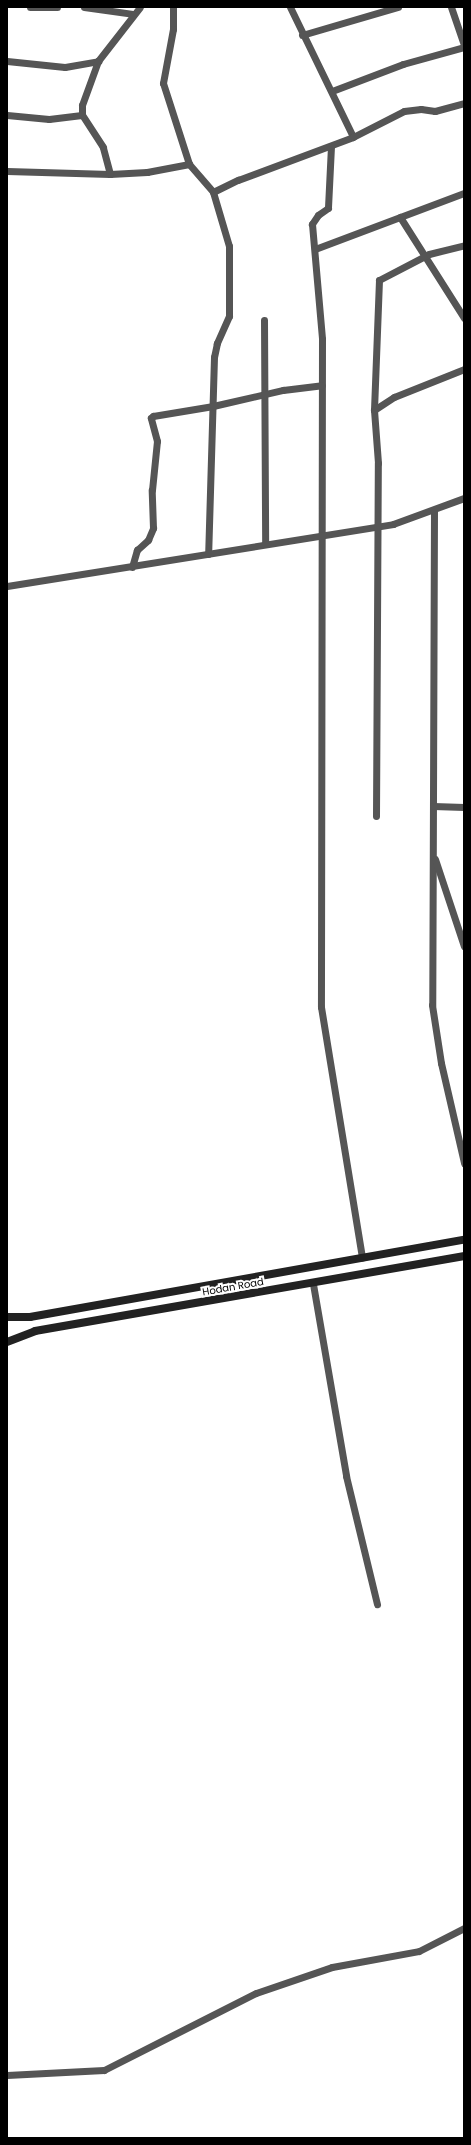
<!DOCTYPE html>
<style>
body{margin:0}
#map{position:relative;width:471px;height:2145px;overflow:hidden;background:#fff;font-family:Poppins,sans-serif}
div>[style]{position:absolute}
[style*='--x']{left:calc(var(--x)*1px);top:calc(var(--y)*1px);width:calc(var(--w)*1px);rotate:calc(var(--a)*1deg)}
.street>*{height:7px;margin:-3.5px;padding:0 3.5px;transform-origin:3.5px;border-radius:3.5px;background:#555}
.secondary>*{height:8px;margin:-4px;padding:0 4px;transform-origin:4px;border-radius:4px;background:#222}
span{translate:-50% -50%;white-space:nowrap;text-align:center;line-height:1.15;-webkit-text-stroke:4px #fff;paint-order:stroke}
.street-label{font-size:10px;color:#000}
.frame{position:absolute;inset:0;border:8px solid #000;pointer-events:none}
</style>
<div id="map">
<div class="street">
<div style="--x:30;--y:7;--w:27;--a:0"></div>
<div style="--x:84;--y:7;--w:49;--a:8.1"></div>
<div style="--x:173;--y:7;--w:22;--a:90"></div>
<div style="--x:173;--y:29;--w:55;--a:100.5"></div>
<div style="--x:163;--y:83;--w:85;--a:72.2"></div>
<div style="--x:189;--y:164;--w:37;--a:49"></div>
<div style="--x:213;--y:192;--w:56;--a:73.5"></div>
<div style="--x:229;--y:246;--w:70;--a:90"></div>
<div style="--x:229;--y:316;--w:30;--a:114"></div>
<div style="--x:217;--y:343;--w:14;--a:102"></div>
<div style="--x:214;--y:357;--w:197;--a:91.7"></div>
<div style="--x:290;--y:7;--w:144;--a:64.1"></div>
<div style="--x:451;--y:7;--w:40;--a:71.1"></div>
<div style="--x:302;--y:35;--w:100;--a:-16.3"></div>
<div style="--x:7;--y:61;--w:58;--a:5.9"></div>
<div style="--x:65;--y:67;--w:34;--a:-10"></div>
<div style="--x:332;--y:91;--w:76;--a:-20.8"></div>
<div style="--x:403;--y:64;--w:63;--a:-15.6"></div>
<div style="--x:7;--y:115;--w:42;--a:5.4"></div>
<div style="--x:49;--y:119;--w:33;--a:-7"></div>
<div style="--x:331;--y:146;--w:62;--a:92.8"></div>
<div style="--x:328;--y:208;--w:12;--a:145"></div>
<div style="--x:318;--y:215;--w:11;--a:124"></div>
<div style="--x:312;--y:224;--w:115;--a:85"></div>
<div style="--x:322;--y:339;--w:668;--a:90.09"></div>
<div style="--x:321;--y:1007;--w:254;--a:80.7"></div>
<div style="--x:7;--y:171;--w:103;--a:1.7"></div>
<div style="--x:110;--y:174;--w:37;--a:-3"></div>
<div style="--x:147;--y:172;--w:43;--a:-10.8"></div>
<div style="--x:110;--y:174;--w:28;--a:-105"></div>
<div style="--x:103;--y:147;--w:38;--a:-123"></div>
<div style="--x:82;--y:115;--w:10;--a:-90"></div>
<div style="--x:82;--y:105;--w:47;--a:-70"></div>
<div style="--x:98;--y:61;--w:68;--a:-52.1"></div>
<div style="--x:213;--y:192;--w:28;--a:-26"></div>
<div style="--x:238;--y:180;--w:123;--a:-20.5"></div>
<div style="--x:353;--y:137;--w:57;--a:-27"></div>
<div style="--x:404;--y:111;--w:17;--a:-7"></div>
<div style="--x:421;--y:109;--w:14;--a:8"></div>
<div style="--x:435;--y:111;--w:30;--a:-15"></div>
<div style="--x:400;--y:217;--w:120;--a:57.6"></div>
<div style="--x:315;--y:249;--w:159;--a:-20.6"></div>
<div style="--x:264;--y:320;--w:224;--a:89.7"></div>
<div style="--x:374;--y:410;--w:130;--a:-87.8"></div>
<div style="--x:379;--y:280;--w:56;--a:-27.5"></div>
<div style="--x:429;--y:254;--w:36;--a:-14"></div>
<div style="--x:434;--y:510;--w:495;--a:90.2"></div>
<div style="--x:432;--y:1005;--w:59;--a:81.2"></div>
<div style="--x:441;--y:1063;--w:103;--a:77"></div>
<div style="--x:132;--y:567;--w:18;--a:-74"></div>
<div style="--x:137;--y:550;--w:15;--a:-42"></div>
<div style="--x:148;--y:540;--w:13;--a:-67"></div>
<div style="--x:153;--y:528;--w:38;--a:-92"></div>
<div style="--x:152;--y:490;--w:49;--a:-84.2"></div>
<div style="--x:157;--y:441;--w:24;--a:-105"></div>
<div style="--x:151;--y:418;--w:3;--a:-45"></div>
<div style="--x:153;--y:416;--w:61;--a:-9.5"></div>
<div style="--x:213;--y:406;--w:72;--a:-12.9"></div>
<div style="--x:283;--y:390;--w:39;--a:-7"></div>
<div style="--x:7;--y:586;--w:391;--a:-9.1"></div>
<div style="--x:393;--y:524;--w:76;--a:-20.1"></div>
<div style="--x:433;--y:806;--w:31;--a:2"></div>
<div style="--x:376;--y:816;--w:353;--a:-89.7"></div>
<div style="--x:378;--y:463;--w:53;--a:-94.3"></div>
<div style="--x:374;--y:410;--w:24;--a:-33"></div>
<div style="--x:394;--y:397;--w:75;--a:-21.8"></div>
<div style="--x:435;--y:859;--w:92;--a:71.6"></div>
<div style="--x:313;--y:1284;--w:195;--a:80.2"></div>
<div style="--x:346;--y:1476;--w:132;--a:76.4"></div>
<div style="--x:7;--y:2075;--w:97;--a:-3"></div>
<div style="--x:104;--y:2070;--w:170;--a:-26.9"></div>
<div style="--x:256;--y:1993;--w:80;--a:-18.9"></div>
<div style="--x:332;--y:1967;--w:88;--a:-10.4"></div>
<div style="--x:419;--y:1951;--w:51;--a:-27.1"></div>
</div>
<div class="secondary">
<div style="--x:7;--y:1317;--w:23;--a:0"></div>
<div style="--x:30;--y:1317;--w:441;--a:-10.1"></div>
<div style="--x:7;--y:1342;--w:30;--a:-21"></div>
<div style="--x:35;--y:1331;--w:436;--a:-9.9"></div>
</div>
<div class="street-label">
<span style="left:233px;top:1287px;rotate:-10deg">Hodan Road</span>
</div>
<div class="frame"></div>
</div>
